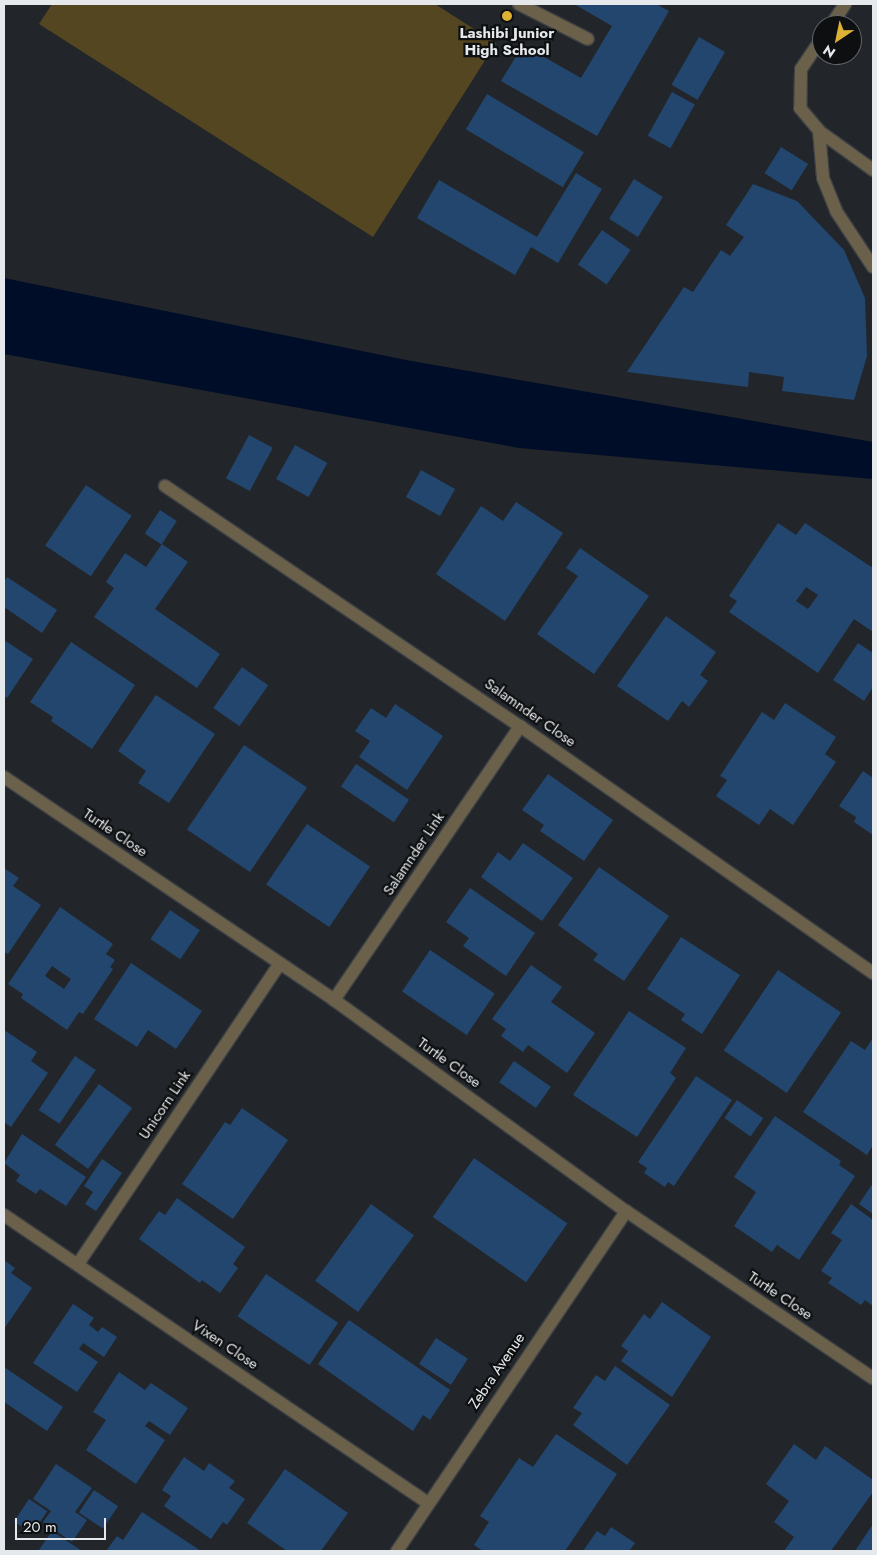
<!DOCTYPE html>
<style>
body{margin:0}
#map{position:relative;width:877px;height:1555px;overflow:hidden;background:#22262a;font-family:Jost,sans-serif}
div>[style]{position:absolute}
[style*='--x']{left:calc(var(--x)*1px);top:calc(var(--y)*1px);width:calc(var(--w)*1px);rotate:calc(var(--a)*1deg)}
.green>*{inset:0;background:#544620}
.water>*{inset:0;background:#000d28}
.building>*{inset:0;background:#22466e;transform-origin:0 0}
.roads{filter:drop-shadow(1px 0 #3d4145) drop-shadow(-1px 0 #3d4145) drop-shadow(0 1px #3d4145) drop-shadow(0 -1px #3d4145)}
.service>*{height:12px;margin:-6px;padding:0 6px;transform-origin:6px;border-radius:6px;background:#6b614b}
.minor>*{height:12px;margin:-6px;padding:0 6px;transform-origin:6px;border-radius:6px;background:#6b614b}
.dots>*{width:14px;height:14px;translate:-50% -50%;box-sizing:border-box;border:2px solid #0d0f10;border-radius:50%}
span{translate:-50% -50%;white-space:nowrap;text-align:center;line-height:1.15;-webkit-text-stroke:4.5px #0d0f10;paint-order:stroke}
.poi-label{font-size:15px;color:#e6e9ec;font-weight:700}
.street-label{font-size:15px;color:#e6e9ec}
.frame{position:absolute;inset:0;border:5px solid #e6e9ec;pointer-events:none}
.north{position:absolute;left:812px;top:15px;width:50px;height:50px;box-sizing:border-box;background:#0d0f10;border:1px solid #646668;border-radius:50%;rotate:214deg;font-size:14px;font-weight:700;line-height:20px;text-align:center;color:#e6e9ec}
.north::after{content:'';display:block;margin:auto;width:18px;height:22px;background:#ddb133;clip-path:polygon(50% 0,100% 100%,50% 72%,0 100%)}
.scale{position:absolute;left:15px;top:1518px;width:91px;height:22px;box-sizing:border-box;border:2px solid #e6e9ec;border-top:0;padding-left:6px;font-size:15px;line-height:18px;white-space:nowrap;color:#e6e9ec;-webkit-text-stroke:4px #0d0f10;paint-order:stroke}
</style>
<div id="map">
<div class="green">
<div style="clip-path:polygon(52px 4px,435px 4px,496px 43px,373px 237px,39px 24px)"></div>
</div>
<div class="water">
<div style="clip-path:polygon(4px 278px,406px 360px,873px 442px,873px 479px,519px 448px,4px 354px)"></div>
</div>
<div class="building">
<div style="clip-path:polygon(574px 4px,656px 4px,669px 11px,597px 136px,501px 81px,523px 45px,581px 78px,612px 26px)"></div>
<div style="left:699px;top:37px;width:30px;height:55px;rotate:30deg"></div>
<div style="left:672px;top:92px;width:26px;height:50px;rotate:29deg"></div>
<div style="left:487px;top:94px;width:113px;height:41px;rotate:31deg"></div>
<div style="left:781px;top:147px;width:32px;height:31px;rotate:32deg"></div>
<div style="clip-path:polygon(576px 173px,602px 189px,558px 263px,531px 247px,515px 275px,417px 218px,439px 180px,537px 237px)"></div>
<div style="left:634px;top:179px;width:34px;height:47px;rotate:32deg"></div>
<div style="clip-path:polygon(753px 184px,797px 201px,844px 250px,865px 298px,867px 356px,854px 400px,782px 391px,784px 377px,749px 372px,748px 387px,627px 372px,684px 287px,693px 292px,721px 250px,730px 256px,744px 237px,726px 225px)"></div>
<div style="left:602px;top:230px;width:35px;height:42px;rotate:35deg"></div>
<div style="left:249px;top:435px;width:27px;height:49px;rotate:28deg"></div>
<div style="left:295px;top:445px;width:37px;height:39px;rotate:29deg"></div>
<div style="left:421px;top:470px;width:39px;height:31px;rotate:29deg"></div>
<div style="left:86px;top:485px;width:55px;height:73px;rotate:34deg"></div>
<div style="clip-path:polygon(516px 502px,563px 533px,505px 621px,436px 574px,481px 506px,503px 521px)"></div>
<div style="left:160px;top:510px;width:20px;height:28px;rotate:33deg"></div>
<div style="clip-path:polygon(evenodd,778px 523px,796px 535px,805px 523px,873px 568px,873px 632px,854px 619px,818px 673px,729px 612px,737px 601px,729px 596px,778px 523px,806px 587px,818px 595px,808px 609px,796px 601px,806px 587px)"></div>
<div style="clip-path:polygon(162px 544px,188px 562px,155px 609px,220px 654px,197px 688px,94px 617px,114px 588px,106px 582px,125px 553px,146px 567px)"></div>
<div style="clip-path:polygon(580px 548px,649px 596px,594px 674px,537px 634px,578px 576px,566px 568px)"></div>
<div style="clip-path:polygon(7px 577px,57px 610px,42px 633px,4px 607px,4px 582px)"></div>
<div style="clip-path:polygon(666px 616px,716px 652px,700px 675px,708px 681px,689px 707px,682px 701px,668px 721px,617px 686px)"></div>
<div style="clip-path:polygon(4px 640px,33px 659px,7px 698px,4px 696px)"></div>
<div style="clip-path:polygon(71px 642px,135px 685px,92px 749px,51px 721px,53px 717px,30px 702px)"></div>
<div style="clip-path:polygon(858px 643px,873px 653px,873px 687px,864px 701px,833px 680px)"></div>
<div style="left:242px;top:667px;width:32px;height:50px;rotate:35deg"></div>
<div style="clip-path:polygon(156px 695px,215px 734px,169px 803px,138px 783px,146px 771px,118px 751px)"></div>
<div style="clip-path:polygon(785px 703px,836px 737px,825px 754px,836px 762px,793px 825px,770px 809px,759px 825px,716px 796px,727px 780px,720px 776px,762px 712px,774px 720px)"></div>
<div style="clip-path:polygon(395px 704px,443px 736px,407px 790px,359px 757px,370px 741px,355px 731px,371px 708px,386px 718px)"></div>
<div style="left:244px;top:745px;width:76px;height:102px;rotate:34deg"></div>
<div style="left:356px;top:764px;width:64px;height:27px;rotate:34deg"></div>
<div style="clip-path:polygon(863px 771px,873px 778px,873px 835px,854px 822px,856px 817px,839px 806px)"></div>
<div style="clip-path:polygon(548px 774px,613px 820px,584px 861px,540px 831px,544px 825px,522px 810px)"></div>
<div style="left:307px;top:824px;width:76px;height:73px;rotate:34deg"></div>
<div style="clip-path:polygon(523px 843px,573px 878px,542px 921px,481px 877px,498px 852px,510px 861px)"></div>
<div style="clip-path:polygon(599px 867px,669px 916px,624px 981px,593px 960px,598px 954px,558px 925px)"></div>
<div style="clip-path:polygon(4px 868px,19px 878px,13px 886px,41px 905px,8px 954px,4px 952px)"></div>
<div style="clip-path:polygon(470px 888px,535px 933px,506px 976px,463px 946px,469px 938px,446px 922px)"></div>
<div style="clip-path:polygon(evenodd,60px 907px,113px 944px,106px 954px,115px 960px,110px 967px,113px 969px,83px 1014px,79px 1012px,67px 1030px,21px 998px,23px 994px,8px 984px,60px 907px,52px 966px,71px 979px,64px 989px,45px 976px,52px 966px)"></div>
<div style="left:170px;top:910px;width:36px;height:35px;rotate:34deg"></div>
<div style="clip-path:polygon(681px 937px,740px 975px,702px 1034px,681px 1020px,685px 1014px,647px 989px)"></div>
<div style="left:430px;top:950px;width:78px;height:50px;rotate:34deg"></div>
<div style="clip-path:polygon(131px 963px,202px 1011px,176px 1049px,148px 1030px,137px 1047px,94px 1019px)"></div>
<div style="clip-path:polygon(531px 965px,562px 987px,551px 1002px,595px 1033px,567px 1073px,528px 1045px,523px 1052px,501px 1036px,506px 1029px,492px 1019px)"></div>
<div style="left:778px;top:970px;width:76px;height:97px;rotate:34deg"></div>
<div style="clip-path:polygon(629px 1011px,686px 1048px,670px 1073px,676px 1078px,637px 1137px,573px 1095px)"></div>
<div style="clip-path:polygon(4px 1030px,37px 1052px,31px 1061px,48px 1073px,11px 1127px,4px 1122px)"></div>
<div style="clip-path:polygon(873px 1038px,873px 1145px,867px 1155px,803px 1112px,851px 1041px,865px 1050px)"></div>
<div style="left:75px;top:1056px;width:25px;height:65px;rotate:34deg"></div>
<div style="left:514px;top:1061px;width:45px;height:26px;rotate:35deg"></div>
<div style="clip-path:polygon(696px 1076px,732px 1100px,674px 1186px,668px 1182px,665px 1187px,644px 1173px,647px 1168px,638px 1162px)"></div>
<div style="left:99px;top:1084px;width:41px;height:75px;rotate:36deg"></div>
<div style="left:737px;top:1100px;width:32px;height:22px;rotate:35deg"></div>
<div style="clip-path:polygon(242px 1108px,288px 1140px,233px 1219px,182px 1184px,225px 1122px,230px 1125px)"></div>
<div style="clip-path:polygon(775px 1116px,841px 1161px,839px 1165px,855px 1176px,799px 1260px,777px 1245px,772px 1252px,734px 1226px,756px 1192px,734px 1177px)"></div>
<div style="clip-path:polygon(22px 1134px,86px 1177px,66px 1206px,40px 1189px,36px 1194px,16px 1181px,20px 1175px,4px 1163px)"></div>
<div style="left:474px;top:1158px;width:114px;height:72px;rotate:35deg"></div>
<div style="clip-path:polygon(102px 1159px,122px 1173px,96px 1211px,85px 1204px,93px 1192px,84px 1186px)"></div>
<div style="clip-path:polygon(873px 1183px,873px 1214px,859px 1204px)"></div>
<div style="clip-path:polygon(177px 1198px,245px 1247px,233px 1264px,238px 1268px,220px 1293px,202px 1280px,200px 1283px,139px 1239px,159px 1211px,165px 1215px)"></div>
<div style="left:371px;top:1204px;width:53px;height:95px;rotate:36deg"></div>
<div style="clip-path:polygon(851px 1204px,873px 1220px,873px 1306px,865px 1300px,861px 1305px,828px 1283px,832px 1278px,821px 1271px,842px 1240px,831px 1233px)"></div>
<div style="clip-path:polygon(4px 1260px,15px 1268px,11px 1273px,32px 1288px,4px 1329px)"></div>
<div style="left:266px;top:1274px;width:87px;height:51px;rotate:34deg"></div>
<div style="clip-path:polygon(662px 1302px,711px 1337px,672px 1397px,621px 1361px,628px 1351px,621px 1346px,644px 1314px,650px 1319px)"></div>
<div style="clip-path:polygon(73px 1304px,94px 1318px,89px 1325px,98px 1332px,102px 1327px,117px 1337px,104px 1357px,83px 1343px,79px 1349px,98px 1362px,77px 1392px,33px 1363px)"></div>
<div style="clip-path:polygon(349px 1320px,450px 1390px,430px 1420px,423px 1415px,413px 1431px,318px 1364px)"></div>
<div style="left:436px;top:1338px;width:38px;height:31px;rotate:33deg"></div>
<div style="clip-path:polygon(615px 1366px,670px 1405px,627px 1465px,573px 1425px,582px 1413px,573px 1408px,596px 1375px,605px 1381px)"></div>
<div style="clip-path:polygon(4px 1367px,63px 1407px,47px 1431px,4px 1402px)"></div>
<div style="clip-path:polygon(119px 1372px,145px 1390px,151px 1383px,188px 1408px,170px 1435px,149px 1421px,145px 1426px,165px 1440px,136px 1484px,86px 1450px,106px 1420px,93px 1412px)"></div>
<div style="clip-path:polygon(556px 1434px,617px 1474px,565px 1551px,483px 1551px,474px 1545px,489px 1522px,480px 1516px,519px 1458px,533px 1467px)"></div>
<div style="clip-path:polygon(794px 1444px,816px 1460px,825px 1446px,873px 1480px,873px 1492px,831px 1551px,784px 1551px,794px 1537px,774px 1522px,789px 1501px,766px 1484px)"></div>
<div style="clip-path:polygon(184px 1457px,204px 1471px,209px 1463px,235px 1481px,229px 1488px,245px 1499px,227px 1525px,223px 1522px,211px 1539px,164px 1506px,171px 1496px,162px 1490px)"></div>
<div style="clip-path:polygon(56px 1464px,92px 1488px,75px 1512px,87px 1520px,72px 1542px,43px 1522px,51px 1511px,33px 1499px)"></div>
<div style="clip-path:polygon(285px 1469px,348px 1513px,321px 1551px,287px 1551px,247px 1523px)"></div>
<div style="left:94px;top:1490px;width:29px;height:27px;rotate:34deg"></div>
<div style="left:29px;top:1499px;width:22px;height:27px;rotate:34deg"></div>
<div style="clip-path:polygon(142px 1512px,201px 1551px,106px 1551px,117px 1536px,123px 1540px)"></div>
<div style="clip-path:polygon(873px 1524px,873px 1551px,855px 1551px)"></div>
<div style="clip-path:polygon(611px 1527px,635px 1543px,629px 1551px,583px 1551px,597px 1531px,605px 1536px)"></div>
<div style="clip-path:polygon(52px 1531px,82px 1551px,39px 1550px)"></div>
</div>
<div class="roads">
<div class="service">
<div style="--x:519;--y:4;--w:77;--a:26.9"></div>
<div style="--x:819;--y:131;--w:47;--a:85.1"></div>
<div style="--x:823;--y:178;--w:35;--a:68"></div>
<div style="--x:836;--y:211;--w:67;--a:56.5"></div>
</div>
<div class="minor">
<div style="--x:831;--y:25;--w:25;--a:-56"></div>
<div style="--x:822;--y:38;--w:37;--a:124"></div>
<div style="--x:801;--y:69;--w:39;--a:91"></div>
<div style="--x:800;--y:108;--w:30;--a:50"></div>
<div style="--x:819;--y:131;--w:67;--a:35.8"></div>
<div style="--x:165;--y:486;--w:429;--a:34.1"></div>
<div style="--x:520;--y:726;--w:431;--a:35"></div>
<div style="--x:4;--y:777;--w:398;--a:34"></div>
<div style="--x:334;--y:1000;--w:360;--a:35.9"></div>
<div style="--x:626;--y:1211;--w:298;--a:34.1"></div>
<div style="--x:334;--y:1000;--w:331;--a:-55.8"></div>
<div style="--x:4;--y:1215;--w:513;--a:34.19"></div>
<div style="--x:78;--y:1264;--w:360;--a:-56.1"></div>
<div style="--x:397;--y:1551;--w:410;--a:-56"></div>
</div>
</div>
<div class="dots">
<div style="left:507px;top:16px;background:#ddb133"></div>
</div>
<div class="poi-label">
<span style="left:507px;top:42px">Lashibi Junior<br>High School</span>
</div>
<div class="street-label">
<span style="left:530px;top:713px;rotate:35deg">Salamnder Close</span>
<span style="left:115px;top:833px;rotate:34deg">Turtle Close</span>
<span style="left:414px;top:854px;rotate:-56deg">Salamnder Link</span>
<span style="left:449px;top:1063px;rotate:36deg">Turtle Close</span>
<span style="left:165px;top:1105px;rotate:-56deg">Unicorn Link</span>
<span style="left:780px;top:1296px;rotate:34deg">Turtle Close</span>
<span style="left:225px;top:1345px;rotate:34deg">Vixen Close</span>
<span style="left:497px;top:1371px;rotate:-56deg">Zebra Avenue</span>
</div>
<div class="frame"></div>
<div class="north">N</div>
<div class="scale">20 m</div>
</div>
